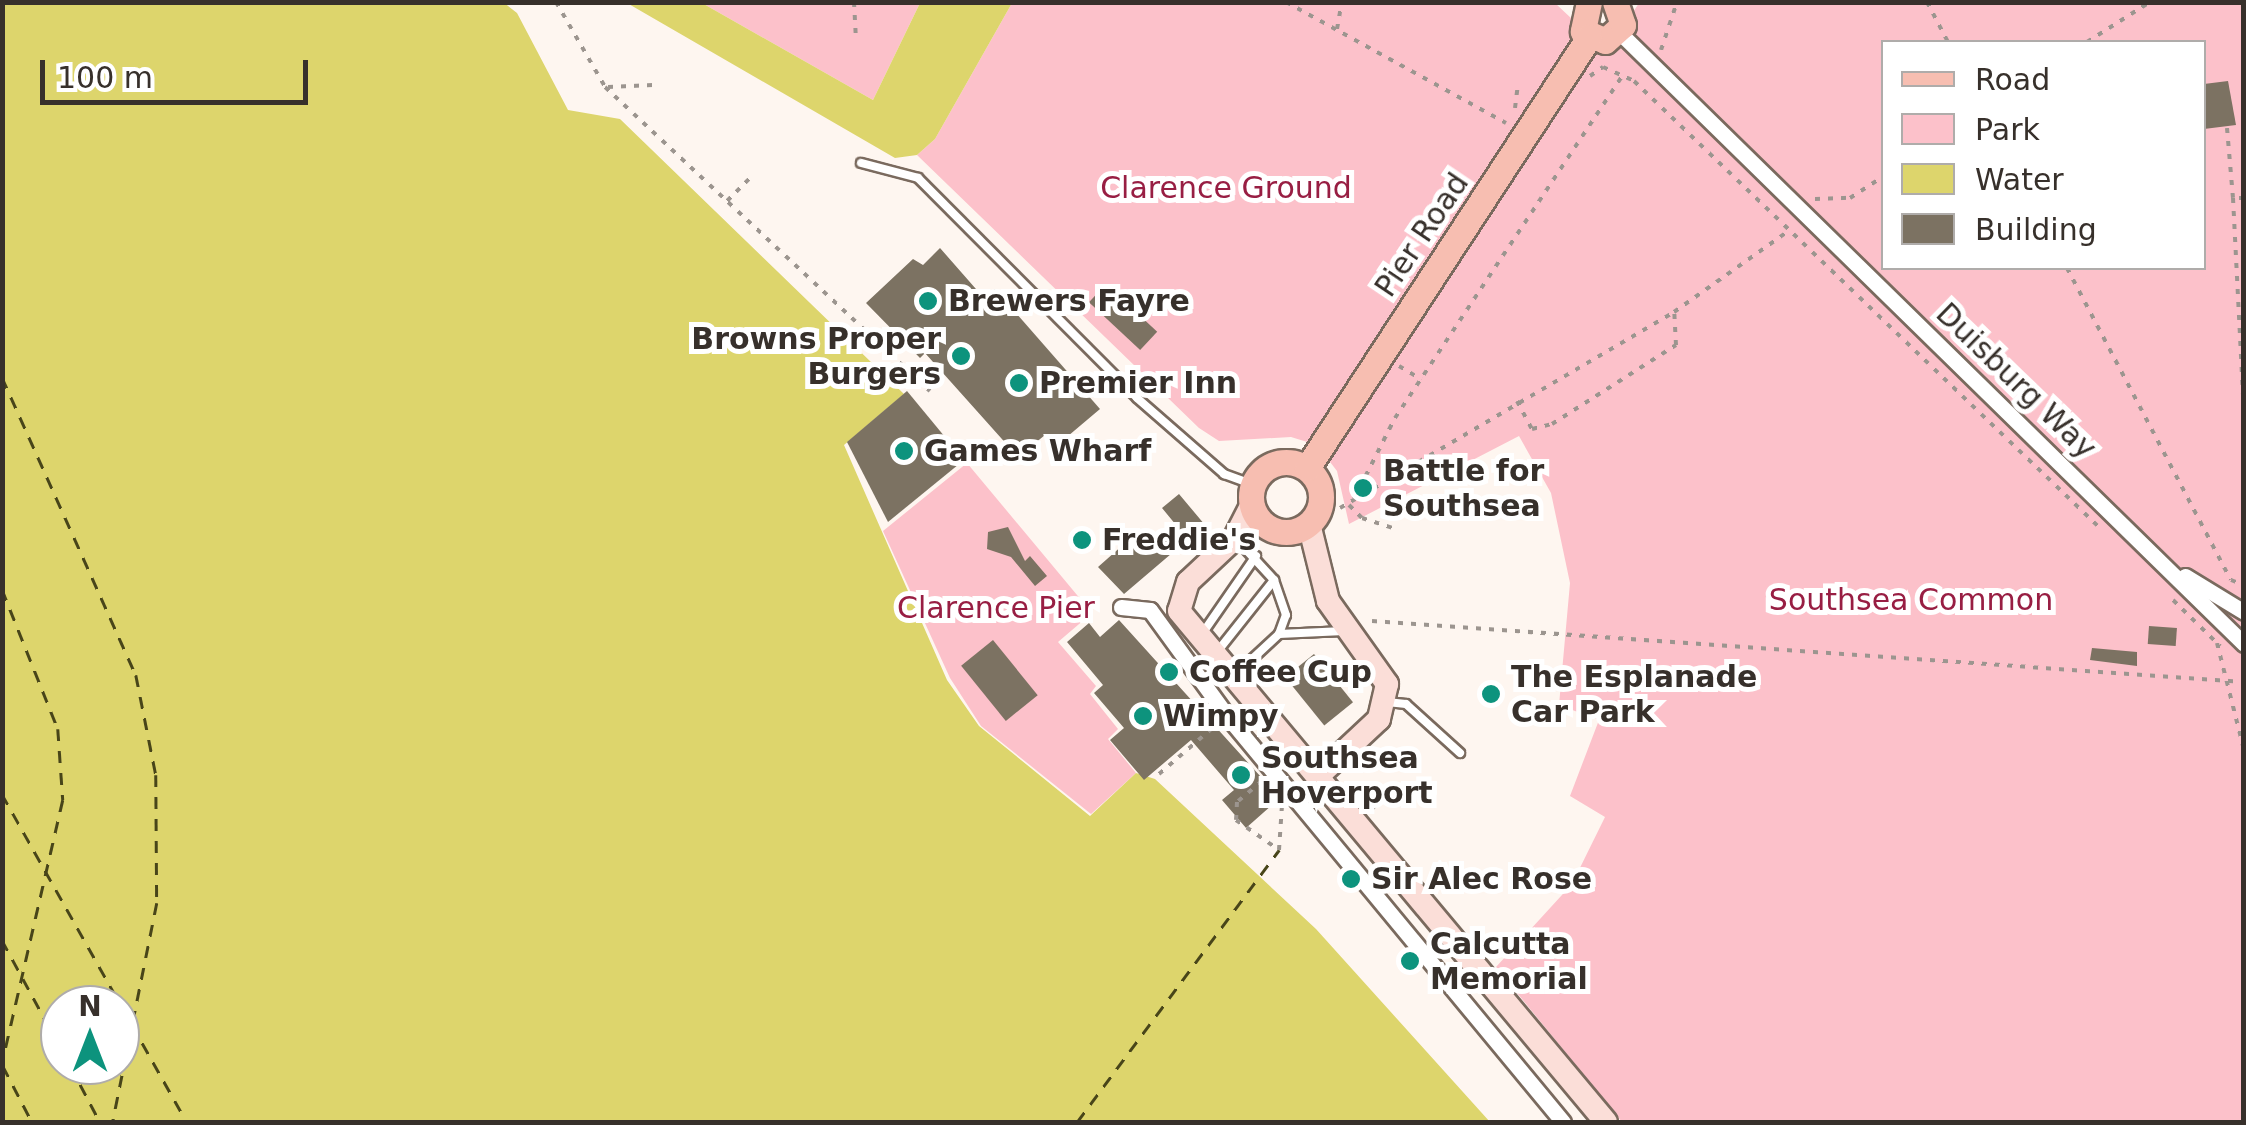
<!DOCTYPE html>
<style>
body{margin:0}
#map{position:relative;width:2246px;height:1125px;overflow:hidden;background:#fef6f0;font-family:"DejaVu Sans",sans-serif}
div>[style]{position:absolute}
[style*='--x']{left:calc(var(--x)*1px);top:calc(var(--y)*1px);width:calc(var(--w)*1px);rotate:calc(var(--a)*1deg)}
.green>*{inset:0;background:#fcc1ca}
.water>*{inset:0;background:#ddd56c}
.ferry>*{height:2.5px;margin-top:-1.25px;transform-origin:0;background:repeating-linear-gradient(90deg,#484519 0 12px,transparent 0 22px)}
.building>*{inset:0;background:#7c7262;transform-origin:0 0}
.path>*{height:4px;margin-top:-2px;transform-origin:0;background:repeating-linear-gradient(90deg,#9c958f 0 5px,transparent 0 13px)}
.roads{filter:drop-shadow(2px 0 #7a6a5e) drop-shadow(-2px 0 #7a6a5e) drop-shadow(0 2px #7a6a5e) drop-shadow(0 -2px #7a6a5e)}
.lane>*{height:8px;margin:-4px;padding:0 4px;transform-origin:4px;border-radius:4px;background:#fff}
.street>*{height:15px;margin:-7.5px;padding:0 7.5px;transform-origin:7.5px;border-radius:7.5px;background:#fff}
.secondary>*{height:22px;margin:-11px;padding:0 11px;transform-origin:11px;border-radius:11px;background:#fbded8}
.primary>*{height:25px;margin:-12.5px;padding:0 12.5px;transform-origin:12.5px;border-radius:12.5px;background:#f7beb1}
.primary>.ring{margin:-12.5px;padding:0;box-sizing:content-box;background:none;border:25px solid #f7beb1;border-radius:50%}
.dots>*{width:28px;height:28px;translate:-50% -50%;box-sizing:border-box;border:5px solid #fff;border-radius:50%}
span{translate:-50% -50%;white-space:nowrap;text-align:center;line-height:1.15;-webkit-text-stroke:10px #fff;paint-order:stroke}
.park-label{font-size:30px;color:#981e43}
.street-label{font-size:30px;color:#37302b}
.poi-label{font-size:30px;color:#37302b;font-weight:700}
.left{translate:0 -50%;text-align:left}
.right{translate:-100% -50%;text-align:right}
.frame{position:absolute;inset:0;border:5px solid #37302b;pointer-events:none}
.legend{position:absolute;left:1881px;top:40px;width:325px;height:230px;box-sizing:border-box;background:#fff;border:2px solid #afacaa;margin:0;padding:12px 18px;list-style:none;font-size:30px;color:#37302b}
.legend li{display:flex;align-items:center;gap:20px;height:50px}
.legend b{width:50px;border:2px solid #afacaa}
.north{position:absolute;left:40px;top:985px;width:100px;height:100px;box-sizing:border-box;background:#fff;border:2px solid #afacaa;border-radius:50%;rotate:0deg;font-size:28px;font-weight:700;line-height:40px;text-align:center;color:#37302b}
.north::after{content:'';display:block;margin:auto;width:35px;height:45px;background:#0d937d;clip-path:polygon(50% 0,100% 100%,50% 72%,0 100%)}
.scale{position:absolute;left:40px;top:60px;width:268px;height:45px;box-sizing:border-box;border:5px solid #37302b;border-top:0;padding-left:12px;font-size:30px;line-height:35px;white-space:nowrap;color:#37302b;-webkit-text-stroke:8px #fff;paint-order:stroke}
</style>
<div id="map">
<div class="green">
<div style="clip-path:polygon(702px 3px,920px 3px,873px 100px)"></div>
<div style="clip-path:polygon(evenodd,1012px 3px,1555px 3px,1607px 52px,1639px 3px,2241px 3px,2243px 1122px,1622px 1122px,1496px 967px,1572px 884px,1605px 817px,1570px 796px,1599px 720px,1559px 705px,1570px 583px,1551px 493px,1519px 436px,1349px 524px,1337px 471px,1317px 445px,1291px 437px,1219px 441px,1199px 428px,917px 155px,935px 139px,1012px 3px,1884px 42px,2204px 42px,2204px 268px,1884px 268px,1884px 42px)"></div>
<div style="clip-path:polygon(967px 463px,1092px 613px,1058px 642px,1096px 686px,1090px 694px,1118px 729px,1108px 739px,1136px 773px,1091px 814px,981px 726px,950px 678px,883px 531px)"></div>
</div>
<div class="water">
<div style="clip-path:polygon(evenodd,503px 2px,517px 13px,568px 110px,620px 119px,904px 394px,844px 445px,947px 680px,979px 726px,1090px 816px,1136px 773px,1155px 779px,1316px 929px,1490px 1122px,3px 1122px,2px 3px,503px 2px,60px 1005px,120px 1005px,120px 1065px,60px 1065px,60px 1005px)"></div>
<div style="clip-path:polygon(627px 3px,702px 3px,873px 100px,920px 3px,1012px 3px,935px 139px,917px 155px,895px 158px)"></div>
</div>
<div class="ferry">
<div style="--x:2;--y:377;--w:327;--a:65.8"></div>
<div style="--x:136;--y:675;--w:102;--a:78.7"></div>
<div style="--x:156;--y:775;--w:128;--a:89.6"></div>
<div style="--x:157;--y:903;--w:223;--a:101.4"></div>
<div style="--x:2;--y:589;--w:151;--a:68.2"></div>
<div style="--x:58;--y:729;--w:71;--a:86"></div>
<div style="--x:63;--y:800;--w:272;--a:103"></div>
<div style="--x:2;--y:794;--w:377;--a:60.6"></div>
<div style="--x:2;--y:940;--w:122;--a:61.5"></div>
<div style="--x:70;--y:1065;--w:64;--a:62.2"></div>
<div style="--x:3;--y:1066;--w:63;--a:62.6"></div>
<div style="--x:1077;--y:1122;--w:339;--a:-53.4"></div>
</div>
<div class="building">
<div style="clip-path:polygon(2228px 81px,2236px 125px,2204px 129px,2204px 84px)"></div>
<div style="clip-path:polygon(940px 248px,983px 297px,995px 289px,1100px 409px,1055px 447px,1045px 435px,1018px 457px,925px 353px,920px 358px,866px 303px,913px 259px,923px 265px)"></div>
<div style="left:1106px;top:284px;width:70px;height:25px;rotate:43deg"></div>
<div style="clip-path:polygon(907px 391px,964px 460px,888px 522px,847px 442px)"></div>
<div style="clip-path:polygon(1179px 494px,1205px 525px,1124px 594px,1098px 567px,1141px 529px,1153px 544px,1176px 525px,1162px 508px)"></div>
<div style="clip-path:polygon(1008px 527px,1025px 561px,1030px 556px,1047px 576px,1035px 586px,1011px 557px,987px 549px,988px 532px)"></div>
<div style="clip-path:polygon(1119px 620px,1280px 798px,1246px 828px,1222px 800px,1234px 790px,1191px 740px,1144px 780px,1110px 740px,1124px 728px,1094px 693px,1103px 685px,1067px 642px,1089px 623px,1100px 637px)"></div>
<div style="left:2149px;top:626px;width:28px;height:18px;rotate:4deg"></div>
<div style="left:993px;top:640px;width:71px;height:41px;rotate:51deg"></div>
<div style="clip-path:polygon(2092px 648px,2137px 652px,2137px 666px,2090px 660px)"></div>
<div style="left:1314px;top:654px;width:62px;height:37px;rotate:51deg"></div>
</div>
<div class="path">
<div style="--x:556;--y:2;--w:98;--a:60"></div>
<div style="--x:605;--y:87;--w:445;--a:43.1"></div>
<div style="--x:854;--y:2;--w:37;--a:87"></div>
<div style="--x:1286;--y:2;--w:251;--a:28.8"></div>
<div style="--x:1927;--y:2;--w:45;--a:62.3"></div>
<div style="--x:1337;--y:29;--w:27;--a:-80"></div>
<div style="--x:2087;--y:42;--w:75;--a:-32.4"></div>
<div style="--x:1661;--y:50;--w:51;--a:-71.6"></div>
<div style="--x:1590;--y:76;--w:16;--a:-35"></div>
<div style="--x:1603;--y:67;--w:34;--a:24"></div>
<div style="--x:1634;--y:81;--w:644;--a:43.81"></div>
<div style="--x:608;--y:87;--w:45;--a:-2.5"></div>
<div style="--x:1515;--y:108;--w:26;--a:-83"></div>
<div style="--x:2227;--y:128;--w:70;--a:85.1"></div>
<div style="--x:2244;--y:198;--w:11;--a:180"></div>
<div style="--x:2233;--y:198;--w:215;--a:87.1"></div>
<div style="--x:1815;--y:199;--w:35;--a:-2"></div>
<div style="--x:1850;--y:198;--w:40;--a:-32.9"></div>
<div style="--x:727;--y:201;--w:33;--a:-45"></div>
<div style="--x:2067;--y:268;--w:352;--a:62.3"></div>
<div style="--x:2231;--y:580;--w:14;--a:21"></div>
<div style="--x:1399;--y:366;--w:26;--a:31"></div>
<div style="--x:1517;--y:401;--w:32;--a:62"></div>
<div style="--x:1532;--y:429;--w:21;--a:-14"></div>
<div style="--x:1552;--y:424;--w:147;--a:-32.5"></div>
<div style="--x:1676;--y:345;--w:33;--a:-93"></div>
<div style="--x:1354;--y:499;--w:91;--a:-63.2"></div>
<div style="--x:1395;--y:418;--w:414;--a:-56.4"></div>
<div style="--x:1349;--y:505;--w:18;--a:45"></div>
<div style="--x:1362;--y:518;--w:32;--a:18"></div>
<div style="--x:1340;--y:508;--w:387;--a:-30.4"></div>
<div style="--x:1674;--y:312;--w:142;--a:-35.3"></div>
<div style="--x:2173;--y:600;--w:66;--a:44.4"></div>
<div style="--x:1372;--y:621;--w:874;--a:4"></div>
<div style="--x:2217;--y:643;--w:110;--a:75.8"></div>
<div style="--x:1159;--y:774;--w:75;--a:-40.7"></div>
<div style="--x:1262;--y:781;--w:33;--a:140"></div>
<div style="--x:1237;--y:802;--w:18;--a:93"></div>
<div style="--x:1236;--y:820;--w:52;--a:34.9"></div>
<div style="--x:1279;--y:850;--w:45;--a:-86.2"></div>
<div style="--x:1372;--y:809;--w:21;--a:-47"></div>
</div>
<div class="roads">
<div class="lane">
<div style="--x:861;--y:163;--w:59;--a:14.7"></div>
<div style="--x:918;--y:178;--w:310;--a:45.1"></div>
<div style="--x:1137;--y:398;--w:116;--a:41.1"></div>
<div style="--x:1224;--y:474;--w:30;--a:20"></div>
<div style="--x:1202;--y:634;--w:95;--a:-55.3"></div>
<div style="--x:1279;--y:634;--w:65;--a:-2.6"></div>
<div style="--x:1217;--y:652;--w:92;--a:-51.6"></div>
<div style="--x:1236;--y:674;--w:59;--a:-42.9"></div>
<div style="--x:1279;--y:634;--w:20;--a:-70"></div>
<div style="--x:1286;--y:615;--w:37;--a:-109"></div>
<div style="--x:1274;--y:580;--w:53;--a:-132.7"></div>
<div style="--x:1387;--y:702;--w:19;--a:6"></div>
<div style="--x:1406;--y:704;--w:73;--a:42.2"></div>
</div>
<div class="street">
<div style="--x:1619;--y:32;--w:875;--a:44.4"></div>
<div style="--x:2185;--y:576;--w:69;--a:31.4"></div>
<div style="--x:1121;--y:607;--w:29;--a:6"></div>
<div style="--x:1150;--y:610;--w:131;--a:54"></div>
<div style="--x:1227;--y:716;--w:527;--a:50.39"></div>
</div>
<div class="secondary">
<div style="--x:1251;--y:506;--w:36;--a:117"></div>
<div style="--x:1235;--y:538;--w:64;--a:136.9"></div>
<div style="--x:1188;--y:582;--w:30;--a:107"></div>
<div style="--x:1179;--y:611;--w:666;--a:50.12"></div>
<div style="--x:1309;--y:524;--w:79;--a:76.1"></div>
<div style="--x:1328;--y:601;--w:102;--a:54.6"></div>
<div style="--x:1387;--y:684;--w:36;--a:103"></div>
<div style="--x:1379;--y:719;--w:83;--a:136.9"></div>
</div>
<div class="primary">
<div style="--x:1589;--y:2;--w:30;--a:102"></div>
<div style="--x:1583;--y:31;--w:24;--a:24"></div>
<div style="--x:1605;--y:41;--w:24;--a:-42"></div>
<div style="--x:1623;--y:25;--w:24;--a:-109"></div>
<div class="ring" style="left:1251px;top:462px;width:45px;height:45px"></div>
<div style="--x:1307;--y:468;--w:515;--a:-56.8"></div>
</div>
</div>
<div class="dots">
<div style="left:928px;top:301px;background:#0d937d"></div>
<div style="left:961px;top:356px;background:#0d937d"></div>
<div style="left:1019px;top:383px;background:#0d937d"></div>
<div style="left:904px;top:451px;background:#0d937d"></div>
<div style="left:1363px;top:488px;background:#0d937d"></div>
<div style="left:1082px;top:540px;background:#0d937d"></div>
<div style="left:1169px;top:672px;background:#0d937d"></div>
<div style="left:1491px;top:694px;background:#0d937d"></div>
<div style="left:1143px;top:716px;background:#0d937d"></div>
<div style="left:1241px;top:775px;background:#0d937d"></div>
<div style="left:1351px;top:879px;background:#0d937d"></div>
<div style="left:1410px;top:961px;background:#0d937d"></div>
</div>
<div class="park-label">
<span style="left:1226px;top:188px">Clarence Ground</span>
<span style="left:1911px;top:600px">Southsea Common</span>
<span style="left:996px;top:608px">Clarence Pier</span>
</div>
<div class="street-label">
<span style="left:1422px;top:235px;rotate:-56deg">Pier Road</span>
<span style="left:2016px;top:381px;rotate:44deg">Duisburg Way</span>
</div>
<div class="poi-label">
<span class="left" style="left:948px;top:301px">Brewers Fayre</span>
<span class="right" style="left:941px;top:356px">Browns Proper<br>Burgers</span>
<span class="left" style="left:1039px;top:383px">Premier Inn</span>
<span class="left" style="left:924px;top:451px">Games Wharf</span>
<span class="left" style="left:1383px;top:488px">Battle for<br>Southsea</span>
<span class="left" style="left:1102px;top:540px">Freddie's</span>
<span class="left" style="left:1189px;top:672px">Coffee Cup</span>
<span class="left" style="left:1511px;top:694px">The Esplanade<br>Car Park</span>
<span class="left" style="left:1163px;top:716px">Wimpy</span>
<span class="left" style="left:1261px;top:775px">Southsea<br>Hoverport</span>
<span class="left" style="left:1371px;top:879px">Sir Alec Rose</span>
<span class="left" style="left:1430px;top:961px">Calcutta<br>Memorial</span>
</div>
<div class="frame"></div>
<ul class="legend">
<li><b style="height:12px;background:#f7beb1"></b>Road</li>
<li><b style="height:28px;background:#fcc1ca"></b>Park</li>
<li><b style="height:28px;background:#ddd56c"></b>Water</li>
<li><b style="height:28px;background:#7c7262"></b>Building</li>
</ul>
<div class="north">N</div>
<div class="scale">100 m</div>
</div>
